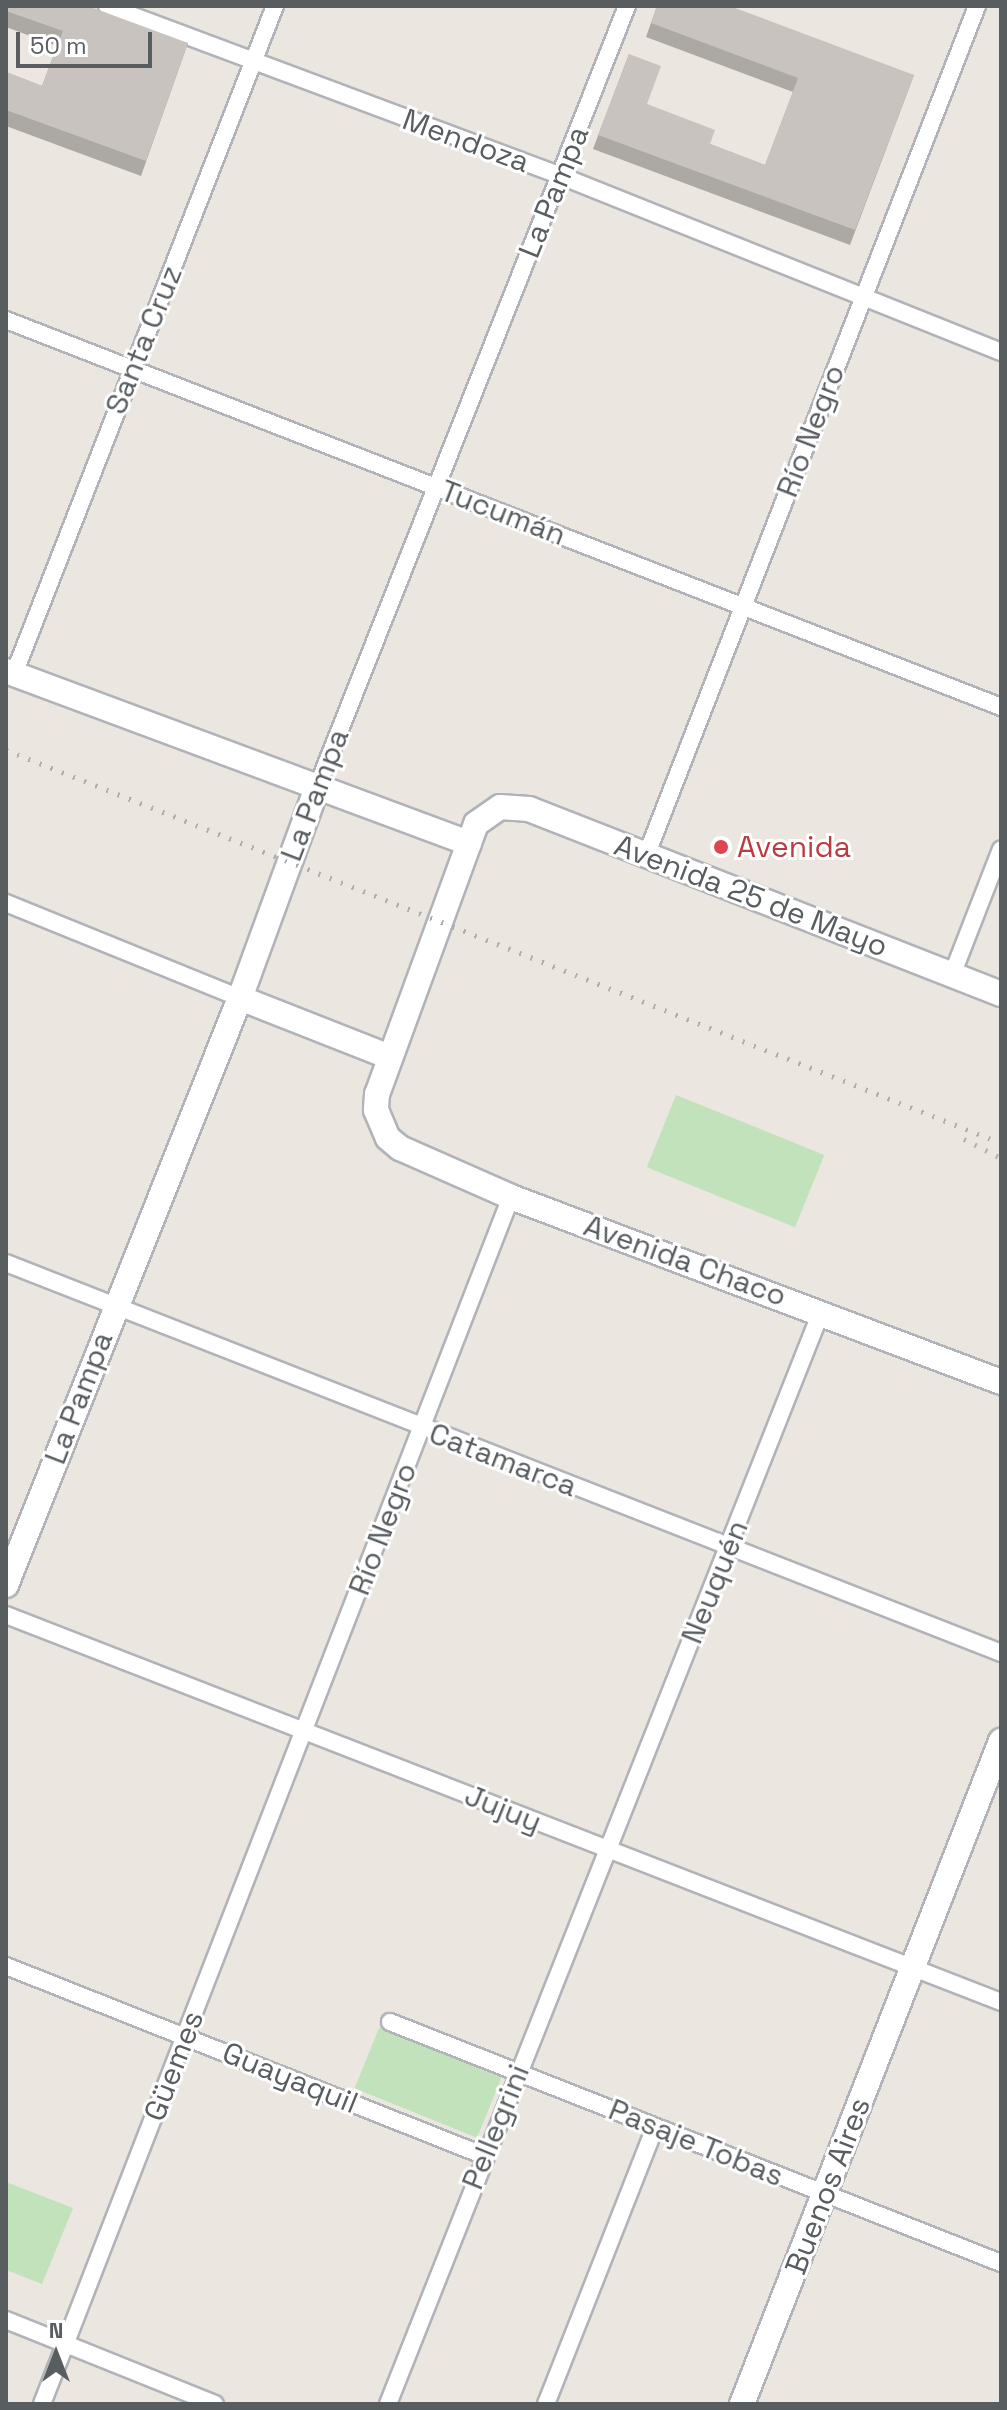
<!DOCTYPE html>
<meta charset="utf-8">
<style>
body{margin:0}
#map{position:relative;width:1007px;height:2410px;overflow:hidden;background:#ebe6df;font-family:"Space Grotesk",sans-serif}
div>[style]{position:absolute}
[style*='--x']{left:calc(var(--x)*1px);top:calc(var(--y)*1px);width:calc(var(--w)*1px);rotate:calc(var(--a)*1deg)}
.green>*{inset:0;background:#c2e2bb;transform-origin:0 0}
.roads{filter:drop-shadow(2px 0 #b0b3b7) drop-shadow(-2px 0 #b0b3b7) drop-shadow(0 2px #b0b3b7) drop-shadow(0 -2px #b0b3b7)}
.street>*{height:16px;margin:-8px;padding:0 8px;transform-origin:8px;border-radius:8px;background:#fff}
.secondary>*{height:24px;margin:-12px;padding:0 12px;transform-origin:12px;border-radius:12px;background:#fff}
.rail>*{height:5px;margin-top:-2.5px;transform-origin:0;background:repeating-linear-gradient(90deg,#aeafb0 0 2px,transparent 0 12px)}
.wall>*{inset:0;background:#aca8a3}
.building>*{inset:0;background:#c8c3be}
.dots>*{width:22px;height:22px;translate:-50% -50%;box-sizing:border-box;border:4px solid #fff;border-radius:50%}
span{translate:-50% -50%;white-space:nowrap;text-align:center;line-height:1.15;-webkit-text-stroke:6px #fff;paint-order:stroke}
.street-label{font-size:30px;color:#585d60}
.health-label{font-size:30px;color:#be3a42}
.left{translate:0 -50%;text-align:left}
.frame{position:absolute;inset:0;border:8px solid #585d60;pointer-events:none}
.north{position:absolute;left:16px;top:2314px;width:80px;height:80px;-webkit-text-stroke:6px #fff;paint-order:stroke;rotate:0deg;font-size:22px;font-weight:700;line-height:32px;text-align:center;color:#585d60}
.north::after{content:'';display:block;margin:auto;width:28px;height:36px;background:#585d60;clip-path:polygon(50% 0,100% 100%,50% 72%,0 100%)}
.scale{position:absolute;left:16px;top:32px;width:136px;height:36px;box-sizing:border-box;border:4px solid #585d60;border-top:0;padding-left:10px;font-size:24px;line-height:28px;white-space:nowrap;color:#585d60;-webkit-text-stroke:6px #fff;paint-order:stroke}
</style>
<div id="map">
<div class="green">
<div style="left:676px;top:1095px;width:160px;height:78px;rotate:22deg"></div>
<div style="left:379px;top:2028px;width:132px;height:65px;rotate:22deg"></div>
<div style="clip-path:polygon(6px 2182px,73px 2208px,42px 2284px,6px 2270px)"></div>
</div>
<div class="roads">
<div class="street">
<div style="--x:107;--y:6;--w:485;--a:20.5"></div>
<div style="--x:561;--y:176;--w:474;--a:21.8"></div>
<div style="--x:6;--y:320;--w:1068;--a:21.25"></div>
<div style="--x:14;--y:674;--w:717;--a:-68.66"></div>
<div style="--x:316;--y:790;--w:843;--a:-68.36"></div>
<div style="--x:646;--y:856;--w:912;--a:-68.72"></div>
<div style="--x:6;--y:903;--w:253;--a:22.1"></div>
<div style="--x:952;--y:975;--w:135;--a:-68.7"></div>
<div style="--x:6;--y:1263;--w:1069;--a:21.4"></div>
<div style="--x:6;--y:1615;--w:1068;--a:21.25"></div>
<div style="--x:6;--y:1966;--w:515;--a:21.64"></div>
<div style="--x:390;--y:2022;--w:657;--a:21.53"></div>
<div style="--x:6;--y:2320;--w:225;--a:21.9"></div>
<div style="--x:42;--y:2404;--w:1295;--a:-68.77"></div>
<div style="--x:388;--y:2404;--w:1175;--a:-68.37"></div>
<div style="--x:546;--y:2404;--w:298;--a:-68.5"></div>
</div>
<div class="secondary">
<div style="--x:6;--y:671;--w:494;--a:20.4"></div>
<div style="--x:1001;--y:994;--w:507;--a:-158.6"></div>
<div style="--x:529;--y:809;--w:29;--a:-176"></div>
<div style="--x:500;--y:807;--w:29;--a:145"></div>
<div style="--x:476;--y:824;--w:288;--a:110.1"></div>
<div style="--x:377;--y:1094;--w:16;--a:94"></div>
<div style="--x:376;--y:1110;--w:30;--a:67"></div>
<div style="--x:388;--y:1138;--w:16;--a:40"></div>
<div style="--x:400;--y:1148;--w:121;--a:23.8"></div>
<div style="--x:511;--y:1197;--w:524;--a:20.68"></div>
<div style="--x:240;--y:998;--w:161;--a:21.5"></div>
<div style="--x:6;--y:1585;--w:632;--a:-68.27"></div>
<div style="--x:240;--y:998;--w:221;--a:-69.9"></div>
<div style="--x:742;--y:2404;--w:712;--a:-68.66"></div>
</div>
</div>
<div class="rail">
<div style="--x:6;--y:750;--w:1070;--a:21.55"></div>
<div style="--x:964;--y:1139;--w:42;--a:27.2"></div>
</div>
<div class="wall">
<div style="clip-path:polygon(6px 6px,188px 43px,141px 176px,6px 126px,6px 72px,42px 86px,57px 46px,6px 27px)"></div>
<div style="clip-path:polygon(657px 6px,914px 75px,850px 245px,593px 149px,629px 54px,647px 104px,710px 144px,765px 165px,793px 92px,646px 37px)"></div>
</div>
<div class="building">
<div style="clip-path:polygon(6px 6px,88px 6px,188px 43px,146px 161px,6px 110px,6px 72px,42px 86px,63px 31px,6px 11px)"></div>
<div style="clip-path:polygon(657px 6px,730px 6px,914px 75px,855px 230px,598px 135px,629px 54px,661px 66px,647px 104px,715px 130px,710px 144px,765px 165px,798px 78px,651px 23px)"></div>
</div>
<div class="dots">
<div style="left:721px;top:847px;background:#e0444e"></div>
</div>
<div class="street-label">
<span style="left:466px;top:141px;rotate:20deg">Mendoza</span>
<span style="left:554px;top:192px;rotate:-68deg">La Pampa</span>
<span style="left:144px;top:340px;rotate:-68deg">Santa Cruz</span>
<span style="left:811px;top:431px;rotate:-69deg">Río Negro</span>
<span style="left:503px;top:513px;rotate:21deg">Tucumán</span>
<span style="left:315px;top:795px;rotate:-69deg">La Pampa</span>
<span style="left:751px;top:896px;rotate:21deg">Avenida 25 de Mayo</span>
<span style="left:685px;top:1261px;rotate:20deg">Avenida Chaco</span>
<span style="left:79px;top:1398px;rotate:-69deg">La Pampa</span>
<span style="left:503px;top:1460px;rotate:21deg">Catamarca</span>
<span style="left:383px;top:1529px;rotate:-69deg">Río Negro</span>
<span style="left:715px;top:1582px;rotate:-68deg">Neuquén</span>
<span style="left:503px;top:1809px;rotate:22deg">Jujuy</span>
<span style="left:174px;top:2066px;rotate:-69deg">Güemes</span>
<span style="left:290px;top:2078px;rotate:22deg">Guayaquil</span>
<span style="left:496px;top:2127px;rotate:-68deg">Pellegrini</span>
<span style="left:696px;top:2143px;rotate:22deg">Pasaje Tobas</span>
<span style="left:828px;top:2186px;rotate:-69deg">Buenos Aires</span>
</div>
<div class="health-label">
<span class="left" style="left:737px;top:847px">Avenida</span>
</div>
<div class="frame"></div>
<div class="north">N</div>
<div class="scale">50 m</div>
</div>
